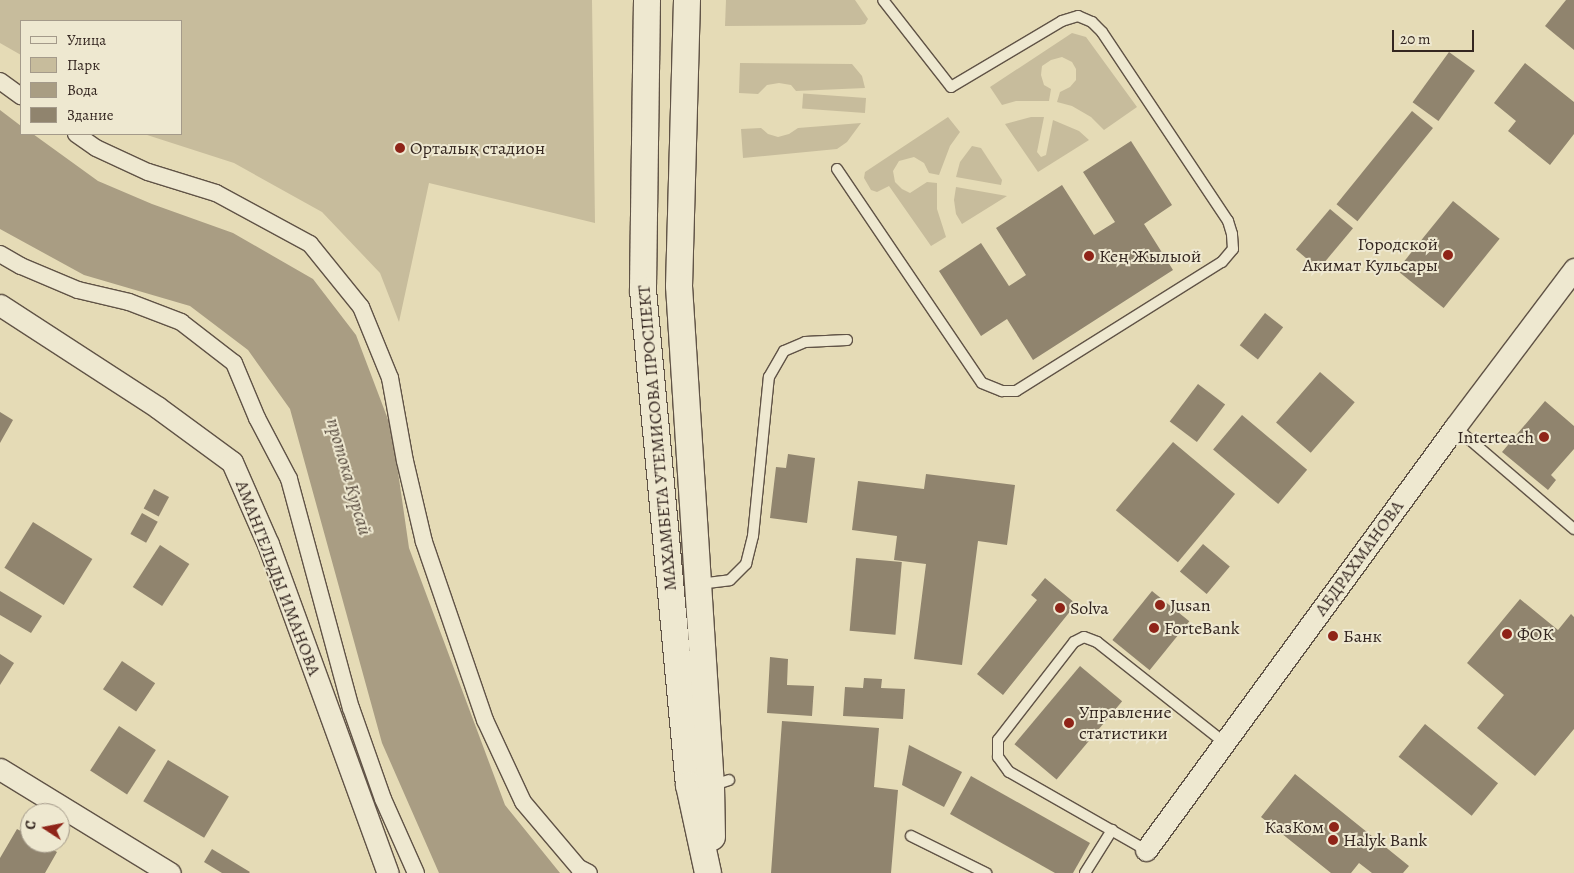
<!DOCTYPE html>
<meta charset="utf-8">
<style>
body{margin:0}
#map{position:relative;width:1574px;height:873px;overflow:hidden;background:#e5dbb6;font-family:Alegreya,serif}
div>[style]{position:absolute}
[style*='--x']{left:calc(var(--x)*1px);top:calc(var(--y)*1px);width:calc(var(--w)*1px);rotate:calc(var(--a)*1deg)}
.green>*{inset:0;background:#c7bc9c;transform-origin:0 0}
.water>*{inset:0;background:#a99d83}
.building>*{inset:0;background:#90846e;transform-origin:0 0}
.roads{filter:drop-shadow(1px 0 #605346) drop-shadow(-1px 0 #605346) drop-shadow(0 1px #605346) drop-shadow(0 -1px #605346)}
.service>*{height:10px;margin:-5px;padding:0 5px;transform-origin:5px;border-radius:5px;background:#eee8d0}
.pedestrian>*{height:16px;margin:-8px;padding:0 8px;transform-origin:8px;border-radius:8px;background:#eee8d0}
.minor>*{height:21px;margin:-10.5px;padding:0 10.5px;transform-origin:10.5px;border-radius:10.5px;background:#eee8d0}
.tertiary>*{height:26px;margin:-13px;padding:0 13px;transform-origin:13px;border-radius:13px;background:#eee8d0}
.dots>*{width:14px;height:14px;translate:-50% -50%;box-sizing:border-box;border:2px solid #eee8d0;border-radius:50%}
span{translate:-50% -50%;white-space:nowrap;text-align:center;line-height:1.15;-webkit-text-stroke:4px #eee8d0;paint-order:stroke}
.poi-label{font-size:18px;color:#342620}
.left{translate:0 -50%;text-align:left}
.right{translate:-100% -50%;text-align:right}
.street-label{font-size:18px;color:#342620}
.water-label{font-size:19px;color:#574a3e;font-style:italic}
.legend{position:absolute;left:20px;top:20px;width:162px;height:115px;box-sizing:border-box;background:#eee8d0;border:1px solid #a49a8a;margin:0;padding:6px 9px;list-style:none;font-size:15px;color:#342620}
.legend li{display:flex;align-items:center;gap:10px;height:25px}
.legend b{width:25px;border:1px solid #a49a8a}
.north{position:absolute;left:20px;top:803px;width:50px;height:50px;box-sizing:border-box;background:#eee8d0;border:1px solid #a49a8a;border-radius:50%;rotate:281deg;font-size:14px;font-weight:700;line-height:20px;text-align:center;color:#342620}
.north::after{content:'';display:block;margin:auto;width:18px;height:22px;background:#8f2418;clip-path:polygon(50% 0,100% 100%,50% 72%,0 100%)}
.scale{position:absolute;left:1392px;top:30px;width:82px;height:22px;box-sizing:border-box;border:2px solid #342620;border-top:0;padding-left:6px;font-size:15px;line-height:18px;white-space:nowrap;color:#342620;-webkit-text-stroke:4px #eee8d0;paint-order:stroke}
</style>
<div id="map">
<div class="green">
<div style="clip-path:polygon(0 0,592px 0,595px 223px,429px 183px,399px 322px,380px 273px,322px 212px,234px 163px,144px 134px,181px 134px,181px 21px,21px 21px,21px 55px,0 43px)"></div>
<div style="clip-path:polygon(726px 0,855px 0,868px 19px,865px 24px,860px 25px,725px 26px)"></div>
<div style="clip-path:polygon(1072px 33px,1086px 37px,1137px 107px,1104px 130px,1091px 117px,1072px 106px,1057px 102px,1060px 92px,1070px 87px,1076px 80px,1076px 69px,1072px 62px,1062px 57px,1051px 60px,1042px 66px,1041px 75px,1044px 85px,1051px 89px,1049px 101px,1016px 101px,1002px 105px,990px 87px)"></div>
<div style="clip-path:polygon(740px 63px,852px 64px,862px 76px,865px 88px,796px 91px,791px 85px,779px 83px,767px 85px,758px 94px,739px 93px)"></div>
<div style="left:866px;top:98px;width:15px;height:63px;rotate:94deg"></div>
<div style="clip-path:polygon(948px 117px,960px 132px,950px 146px,939px 175px,929px 173px,924px 163px,914px 157px,899px 161px,893px 171px,895px 182px,902px 189px,910px 193px,927px 182px,937px 183px,937px 209px,946px 237px,931px 246px,889px 186px,877px 192px,871px 190px,864px 178px,865px 172px)"></div>
<div style="clip-path:polygon(1031px 117px,1044px 117px,1037px 152px,1041px 157px,1046px 155px,1053px 120px,1079px 131px,1089px 140px,1038px 172px,1005px 124px)"></div>
<div style="clip-path:polygon(861px 123px,847px 142px,837px 149px,743px 158px,741px 129px,761px 128px,768px 134px,778px 137px,789px 134px,798px 128px)"></div>
<div style="clip-path:polygon(972px 146px,981px 148px,1002px 180px,1001px 185px,956px 177px,960px 162px)"></div>
<div style="clip-path:polygon(956px 187px,1007px 196px,962px 224px,956px 214px,954px 200px)"></div>
</div>
<div class="water">
<div style="clip-path:polygon(0 110px,21px 126px,21px 134px,33px 134px,98px 181px,152px 204px,233px 233px,313px 279px,356px 335px,392px 430px,409px 548px,505px 805px,560px 873px,439px 873px,382px 743px,290px 409px,248px 350px,190px 306px,84px 275px,0 229px)"></div>
</div>
<div class="building">
<div style="clip-path:polygon(1566px 0,1574px 0,1574px 50px,1545px 26px)"></div>
<div style="left:1449px;top:52px;width:32px;height:62px;rotate:36deg"></div>
<div style="clip-path:polygon(1525px 63px,1574px 102px,1574px 134px,1550px 165px,1508px 131px,1516px 121px,1494px 103px)"></div>
<div style="left:1412px;top:111px;width:27px;height:120px;rotate:39deg"></div>
<div style="clip-path:polygon(1131px 141px,1172px 205px,1144px 224px,1173px 270px,1033px 360px,1007px 319px,981px 336px,939px 271px,981px 243px,1009px 286px,1026px 275px,996px 228px,1062px 185px,1094px 235px,1115px 222px,1083px 172px)"></div>
<div style="left:1453px;top:201px;width:60px;height:89px;rotate:39deg"></div>
<div style="left:1330px;top:209px;width:30px;height:53px;rotate:40deg"></div>
<div style="left:1265px;top:313px;width:23px;height:41px;rotate:38deg"></div>
<div style="left:1320px;top:372px;width:46px;height:67px;rotate:41deg"></div>
<div style="left:1198px;top:384px;width:34px;height:47px;rotate:37deg"></div>
<div style="clip-path:polygon(1545px 401px,1574px 426px,1574px 449px,1551px 475px,1556px 480px,1548px 490px,1502px 452px)"></div>
<div style="clip-path:polygon(0 412px,13px 420px,0 443px)"></div>
<div style="left:1242px;top:415px;width:85px;height:45px;rotate:40deg"></div>
<div style="left:1173px;top:442px;width:81px;height:89px;rotate:40deg"></div>
<div style="clip-path:polygon(788px 454px,815px 458px,807px 523px,770px 518px,776px 467px,786px 468px)"></div>
<div style="clip-path:polygon(926px 474px,1015px 485px,1007px 545px,978px 541px,962px 665px,914px 659px,926px 564px,894px 560px,897px 536px,852px 530px,858px 481px,924px 489px)"></div>
<div style="left:154px;top:489px;width:17px;height:22px;rotate:28deg"></div>
<div style="left:142px;top:513px;width:18px;height:24px;rotate:29deg"></div>
<div style="left:33px;top:522px;width:70px;height:54px;rotate:32deg"></div>
<div style="left:1203px;top:544px;width:35px;height:36px;rotate:40deg"></div>
<div style="left:160px;top:545px;width:35px;height:50px;rotate:33deg"></div>
<div style="left:856px;top:558px;width:46px;height:73px;rotate:5deg"></div>
<div style="clip-path:polygon(1045px 578px,1076px 604px,1003px 695px,977px 674px,1037px 600px,1031px 595px)"></div>
<div style="clip-path:polygon(0 591px,42px 616px,31px 633px,0 615px)"></div>
<div style="left:1152px;top:591px;width:48px;height:63px;rotate:39deg"></div>
<div style="clip-path:polygon(1520px 599px,1558px 630px,1571px 614px,1574px 617px,1574px 729px,1535px 776px,1477px 728px,1504px 695px,1467px 663px)"></div>
<div style="clip-path:polygon(0 654px,14px 663px,0 685px)"></div>
<div style="clip-path:polygon(770px 657px,788px 659px,787px 685px,814px 686px,812px 716px,767px 713px)"></div>
<div style="left:122px;top:661px;width:40px;height:34px;rotate:34deg"></div>
<div style="left:1080px;top:666px;width:55px;height:102px;rotate:40deg"></div>
<div style="clip-path:polygon(864px 678px,882px 679px,881px 688px,905px 689px,903px 719px,843px 716px,845px 687px,863px 688px)"></div>
<div style="clip-path:polygon(782px 721px,879px 728px,874px 787px,898px 790px,891px 873px,771px 873px)"></div>
<div style="left:1425px;top:724px;width:94px;height:42px;rotate:39deg"></div>
<div style="left:119px;top:726px;width:44px;height:53px;rotate:33deg"></div>
<div style="clip-path:polygon(909px 745px,962px 772px,944px 807px,902px 785px)"></div>
<div style="left:168px;top:760px;width:71px;height:48px;rotate:31deg"></div>
<div style="clip-path:polygon(1295px 774px,1409px 866px,1403px 873px,1372px 873px,1359px 863px,1351px 873px,1331px 873px,1261px 817px)"></div>
<div style="clip-path:polygon(971px 776px,1090px 843px,1073px 873px,1055px 873px,950px 814px)"></div>
<div style="clip-path:polygon(17px 829px,30px 836px,30px 843px,41px 843px,57px 852px,45px 873px,0 873px,0 858px)"></div>
<div style="clip-path:polygon(212px 849px,250px 872px,249px 873px,222px 873px,204px 862px)"></div>
</div>
<div class="roads">
<div class="service">
<div style="--x:837;--y:169;--w:258;--a:55.9"></div>
<div style="--x:982;--y:383;--w:22;--a:22"></div>
<div style="--x:1002;--y:391;--w:14;--a:0"></div>
<div style="--x:1016;--y:391;--w:243;--a:-32.1"></div>
<div style="--x:1222;--y:262;--w:17;--a:-50"></div>
<div style="--x:1233;--y:249;--w:15;--a:-94"></div>
<div style="--x:1232;--y:234;--w:14;--a:-107"></div>
<div style="--x:1228;--y:221;--w:227;--a:-123.7"></div>
<div style="--x:1102;--y:32;--w:14;--a:-135"></div>
<div style="--x:1092;--y:22;--w:15;--a:-157"></div>
<div style="--x:1078;--y:16;--w:17;--a:163"></div>
<div style="--x:1062;--y:21;--w:129;--a:149.3"></div>
<div style="--x:951;--y:87;--w:110;--a:-128"></div>
<div style="--x:1455;--y:427;--w:157;--a:40.6"></div>
<div style="--x:699;--y:584;--w:31;--a:-7"></div>
<div style="--x:730;--y:580;--w:23;--a:-45"></div>
<div style="--x:746;--y:564;--w:29;--a:-76"></div>
<div style="--x:753;--y:536;--w:160;--a:-84.3"></div>
<div style="--x:769;--y:377;--w:30;--a:-60"></div>
<div style="--x:784;--y:351;--w:23;--a:-23"></div>
<div style="--x:805;--y:342;--w:42;--a:-2.7"></div>
<div style="--x:711;--y:786;--w:19;--a:-18"></div>
<div style="--x:911;--y:836;--w:84;--a:26.3"></div>
<div style="--x:1146;--y:850;--w:158;--a:-150.3"></div>
<div style="--x:1009;--y:772;--w:19;--a:-126"></div>
<div style="--x:998;--y:757;--w:17;--a:-90"></div>
<div style="--x:998;--y:740;--w:124;--a:-52.2"></div>
<div style="--x:1074;--y:642;--w:11;--a:-27"></div>
<div style="--x:1084;--y:637;--w:14;--a:21"></div>
<div style="--x:1097;--y:642;--w:163;--a:38.3"></div>
<div style="--x:1085;--y:873;--w:51;--a:-57.9"></div>
</div>
<div class="pedestrian">
<div style="--x:0;--y:81;--w:26;--a:36"></div>
<div style="--x:76;--y:134;--w:24;--a:35"></div>
<div style="--x:96;--y:148;--w:57;--a:24.8"></div>
<div style="--x:148;--y:172;--w:71;--a:17.2"></div>
<div style="--x:216;--y:193;--w:107;--a:28.5"></div>
<div style="--x:310;--y:244;--w:81;--a:51"></div>
<div style="--x:361;--y:307;--w:77;--a:67.8"></div>
<div style="--x:390;--y:378;--w:84;--a:79.8"></div>
<div style="--x:405;--y:461;--w:83;--a:76.8"></div>
<div style="--x:424;--y:542;--w:188;--a:71.1"></div>
<div style="--x:485;--y:720;--w:90;--a:65.1"></div>
<div style="--x:523;--y:802;--w:87;--a:49.7"></div>
<div style="--x:579;--y:868;--w:11;--a:27"></div>
<div style="--x:0;--y:254;--w:24;--a:30"></div>
<div style="--x:21;--y:266;--w:62;--a:22.8"></div>
<div style="--x:78;--y:290;--w:52;--a:13.2"></div>
<div style="--x:129;--y:302;--w:56;--a:21"></div>
<div style="--x:181;--y:322;--w:67;--a:37.7"></div>
<div style="--x:234;--y:363;--w:60;--a:67.3"></div>
<div style="--x:257;--y:418;--w:69;--a:62.3"></div>
<div style="--x:289;--y:479;--w:237;--a:74.9"></div>
<div style="--x:351;--y:708;--w:96;--a:70.6"></div>
<div style="--x:383;--y:799;--w:81;--a:66"></div>
</div>
<div class="minor">
<div style="--x:0;--y:305;--w:187;--a:33"></div>
<div style="--x:157;--y:407;--w:93;--a:36.3"></div>
<div style="--x:232;--y:462;--w:90;--a:66.3"></div>
<div style="--x:268;--y:544;--w:350;--a:70"></div>
<div style="--x:0;--y:769;--w:199;--a:31.5"></div>
<div style="--x:1146;--y:850;--w:524;--a:-53.85"></div>
<div style="--x:1455;--y:427;--w:198;--a:-53"></div>
</div>
<div class="tertiary">
<div style="--x:647;--y:0;--w:290;--a:90.8"></div>
<div style="--x:643;--y:290;--w:497;--a:84.7"></div>
<div style="--x:689;--y:785;--w:90;--a:77.8"></div>
<div style="--x:687;--y:0;--w:286;--a:91.6"></div>
<div style="--x:679;--y:286;--w:501;--a:86.34"></div>
<div style="--x:711;--y:786;--w:51;--a:88.9"></div>
</div>
</div>
<div class="dots">
<div style="left:400px;top:148px;background:#8f2418"></div>
<div style="left:1448px;top:255px;background:#8f2418"></div>
<div style="left:1089px;top:256px;background:#8f2418"></div>
<div style="left:1544px;top:437px;background:#8f2418"></div>
<div style="left:1160px;top:605px;background:#8f2418"></div>
<div style="left:1060px;top:608px;background:#8f2418"></div>
<div style="left:1154px;top:628px;background:#8f2418"></div>
<div style="left:1507px;top:634px;background:#8f2418"></div>
<div style="left:1333px;top:636px;background:#8f2418"></div>
<div style="left:1069px;top:723px;background:#8f2418"></div>
<div style="left:1334px;top:827px;background:#8f2418"></div>
<div style="left:1333px;top:840px;background:#8f2418"></div>
</div>
<div class="poi-label">
<span class="left" style="left:410px;top:148px">Орталық стадион</span>
<span class="right" style="left:1438px;top:255px">Городской<br>Акимат Кульсары</span>
<span class="left" style="left:1099px;top:256px">Кең Жылыой</span>
<span class="right" style="left:1534px;top:437px">Interteach</span>
<span class="left" style="left:1170px;top:605px">Jusan</span>
<span class="left" style="left:1070px;top:608px">Solva</span>
<span class="left" style="left:1164px;top:628px">ForteBank</span>
<span class="left" style="left:1517px;top:634px">ФОК</span>
<span class="left" style="left:1343px;top:636px">Банк</span>
<span class="left" style="left:1079px;top:723px">Управление<br>статистики</span>
<span class="right" style="left:1324px;top:827px">КазКом</span>
<span class="left" style="left:1343px;top:840px">Halyk Bank</span>
</div>
<div class="street-label">
<span style="left:657px;top:438px;rotate:-95deg">МАХАМБЕТА УТЕМИСОВА ПРОСПЕКТ</span>
<span style="left:1359px;top:558px;rotate:-54deg">АБДРАХМАНОВА</span>
<span style="left:278px;top:578px;rotate:69deg">АМАНГЕЛЬДЫ ИМАНОВА</span>
</div>
<div class="water-label">
<span style="left:348px;top:477px;rotate:74deg">протока Курсай</span>
</div>
<ul class="legend">
<li><b style="height:6px;background:#eee8d0"></b>Улица</li>
<li><b style="height:14px;background:#c7bc9c"></b>Парк</li>
<li><b style="height:14px;background:#a99d83"></b>Вода</li>
<li><b style="height:14px;background:#90846e"></b>Здание</li>
</ul>
<div class="north">С</div>
<div class="scale">20 m</div>
</div>
